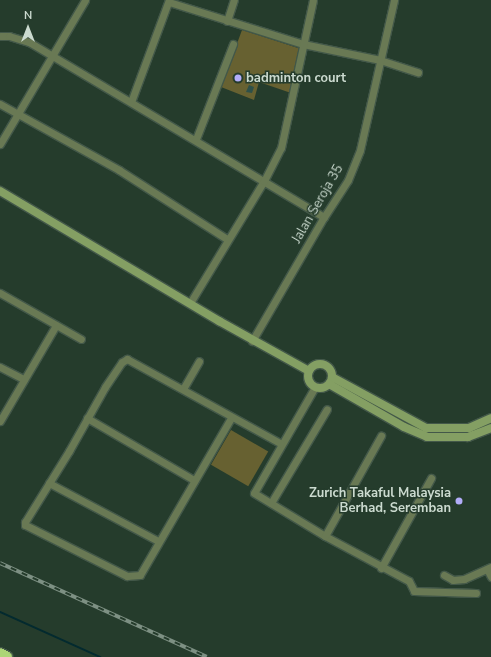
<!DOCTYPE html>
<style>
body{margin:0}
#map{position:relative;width:491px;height:657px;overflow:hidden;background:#253c2c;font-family:"Nunito Sans",sans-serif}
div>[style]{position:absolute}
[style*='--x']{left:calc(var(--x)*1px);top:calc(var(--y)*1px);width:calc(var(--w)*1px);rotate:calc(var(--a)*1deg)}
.green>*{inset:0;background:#676131;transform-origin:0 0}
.stream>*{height:2px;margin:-1px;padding:0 1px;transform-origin:1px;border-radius:1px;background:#032a2f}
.building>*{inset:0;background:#2e5049}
.roads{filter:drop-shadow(1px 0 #435849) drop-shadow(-1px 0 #435849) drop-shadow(0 1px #435849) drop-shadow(0 -1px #435849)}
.street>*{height:7px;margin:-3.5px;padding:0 3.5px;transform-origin:3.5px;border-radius:3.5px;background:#697954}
.secondary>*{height:8px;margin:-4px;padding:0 4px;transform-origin:4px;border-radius:4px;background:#849f63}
.secondary>.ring{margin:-4px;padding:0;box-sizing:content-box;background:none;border:8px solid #849f63;border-radius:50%}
.highway>*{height:12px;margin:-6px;padding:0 6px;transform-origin:6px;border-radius:6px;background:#add576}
.rail>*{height:3.5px;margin-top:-1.75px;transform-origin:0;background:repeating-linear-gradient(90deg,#253c2c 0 6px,#7d9083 0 12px);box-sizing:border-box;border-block:1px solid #7d9083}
.dots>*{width:11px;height:11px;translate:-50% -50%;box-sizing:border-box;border:2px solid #253c2c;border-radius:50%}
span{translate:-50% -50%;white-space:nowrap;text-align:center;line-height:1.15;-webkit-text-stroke:3px #253c2c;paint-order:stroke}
.poi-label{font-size:13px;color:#cbdacf;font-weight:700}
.left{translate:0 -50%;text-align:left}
.right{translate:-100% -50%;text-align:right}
.street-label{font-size:13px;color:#cbdacf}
.north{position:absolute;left:8px;top:8px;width:40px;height:40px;-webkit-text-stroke:3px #253c2c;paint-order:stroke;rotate:0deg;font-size:11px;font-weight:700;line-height:16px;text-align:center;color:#cbdacf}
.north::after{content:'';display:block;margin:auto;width:14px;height:18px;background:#cbdacf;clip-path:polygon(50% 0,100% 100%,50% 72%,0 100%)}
</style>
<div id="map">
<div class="green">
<div style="clip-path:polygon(242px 30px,301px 49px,291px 93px,259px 82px,254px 100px,221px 87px)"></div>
<div style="left:231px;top:430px;width:43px;height:40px;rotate:30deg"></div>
</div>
<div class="stream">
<div style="--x:0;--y:612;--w:110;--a:24.2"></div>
</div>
<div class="building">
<div style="clip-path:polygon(249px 85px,254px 87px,252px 93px,246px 92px)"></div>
</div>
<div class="roads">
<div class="street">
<div style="--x:169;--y:2;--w:140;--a:17.4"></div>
<div style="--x:303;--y:44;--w:79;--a:11.7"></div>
<div style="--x:380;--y:60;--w:40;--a:18"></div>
<div style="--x:227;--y:21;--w:22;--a:-72"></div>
<div style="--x:0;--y:36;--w:9;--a:0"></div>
<div style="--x:9;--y:36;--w:21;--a:17"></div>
<div style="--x:29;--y:42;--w:343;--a:30.7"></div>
<div style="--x:131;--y:102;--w:109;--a:-69.6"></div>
<div style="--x:0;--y:104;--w:136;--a:29"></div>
<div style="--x:119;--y:170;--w:128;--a:32.6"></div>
<div style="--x:196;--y:139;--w:102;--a:-68.7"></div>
<div style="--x:0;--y:144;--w:167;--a:-59.4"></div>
<div style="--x:0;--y:293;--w:93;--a:29.6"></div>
<div style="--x:190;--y:303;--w:143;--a:-58.8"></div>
<div style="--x:264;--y:181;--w:37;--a:-63"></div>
<div style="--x:281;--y:148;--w:151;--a:-77.8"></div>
<div style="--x:252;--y:341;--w:143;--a:-59.9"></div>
<div style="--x:324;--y:217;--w:44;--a:-57"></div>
<div style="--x:348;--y:180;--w:32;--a:-68"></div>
<div style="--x:360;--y:150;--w:154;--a:-77.2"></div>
<div style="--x:0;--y:367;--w:27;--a:27"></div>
<div style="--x:315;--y:387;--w:122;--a:119.9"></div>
<div style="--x:254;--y:493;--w:83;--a:31.2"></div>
<div style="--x:325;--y:536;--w:95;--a:28.2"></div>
<div style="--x:409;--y:581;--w:11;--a:63"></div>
<div style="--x:414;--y:591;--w:62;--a:1.8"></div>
<div style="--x:183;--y:389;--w:32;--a:-60"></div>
<div style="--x:87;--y:418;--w:124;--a:30.1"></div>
<div style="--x:231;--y:418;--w:181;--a:120.1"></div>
<div style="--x:140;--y:575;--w:13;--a:176"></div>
<div style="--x:127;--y:576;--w:114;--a:-153.4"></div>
<div style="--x:25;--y:525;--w:3;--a:-90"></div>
<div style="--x:25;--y:522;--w:84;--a:-58.2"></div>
<div style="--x:69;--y:451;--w:73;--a:-60.6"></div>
<div style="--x:105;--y:387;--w:30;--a:-56"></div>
<div style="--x:122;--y:362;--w:6;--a:-31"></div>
<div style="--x:127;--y:359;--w:175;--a:28.8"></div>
<div style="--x:0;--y:421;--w:111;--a:-59.7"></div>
<div style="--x:49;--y:483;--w:123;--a:28"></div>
<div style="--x:271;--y:503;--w:109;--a:-59.2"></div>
<div style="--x:325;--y:536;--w:115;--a:-60.8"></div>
<div style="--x:381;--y:568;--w:103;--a:-60.9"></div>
<div style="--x:487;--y:569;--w:9;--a:63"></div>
<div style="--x:444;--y:575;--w:10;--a:29"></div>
<div style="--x:453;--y:580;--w:11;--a:-5"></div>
<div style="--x:464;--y:579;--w:30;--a:-24"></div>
</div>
<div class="secondary">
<div style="--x:0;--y:191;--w:255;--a:30.7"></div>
<div style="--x:219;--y:321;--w:103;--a:29.1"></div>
<div class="ring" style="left:308px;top:364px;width:16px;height:16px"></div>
<div style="--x:332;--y:377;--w:107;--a:28.5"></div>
<div style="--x:426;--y:428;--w:43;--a:0"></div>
<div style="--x:469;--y:428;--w:24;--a:-24"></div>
<div style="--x:329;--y:384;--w:86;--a:29.8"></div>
<div style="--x:404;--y:427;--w:25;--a:23"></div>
<div style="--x:427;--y:437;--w:41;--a:0"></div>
<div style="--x:468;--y:437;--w:25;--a:-21"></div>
</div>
<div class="highway">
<div style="--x:0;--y:654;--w:7;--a:27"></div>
</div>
</div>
<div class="rail">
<div style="--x:0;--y:563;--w:227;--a:24.4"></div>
</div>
<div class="dots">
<div style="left:238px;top:78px;background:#b2adf9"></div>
<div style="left:459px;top:501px;background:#b2adf9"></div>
</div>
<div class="poi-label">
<span class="left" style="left:246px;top:78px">badminton court</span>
<span class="right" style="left:451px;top:501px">Zurich Takaful Malaysia<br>Berhad, Seremban</span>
</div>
<div class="street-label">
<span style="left:318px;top:204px;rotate:-60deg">Jalan Seroja 35</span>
</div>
<div class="north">N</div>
</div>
